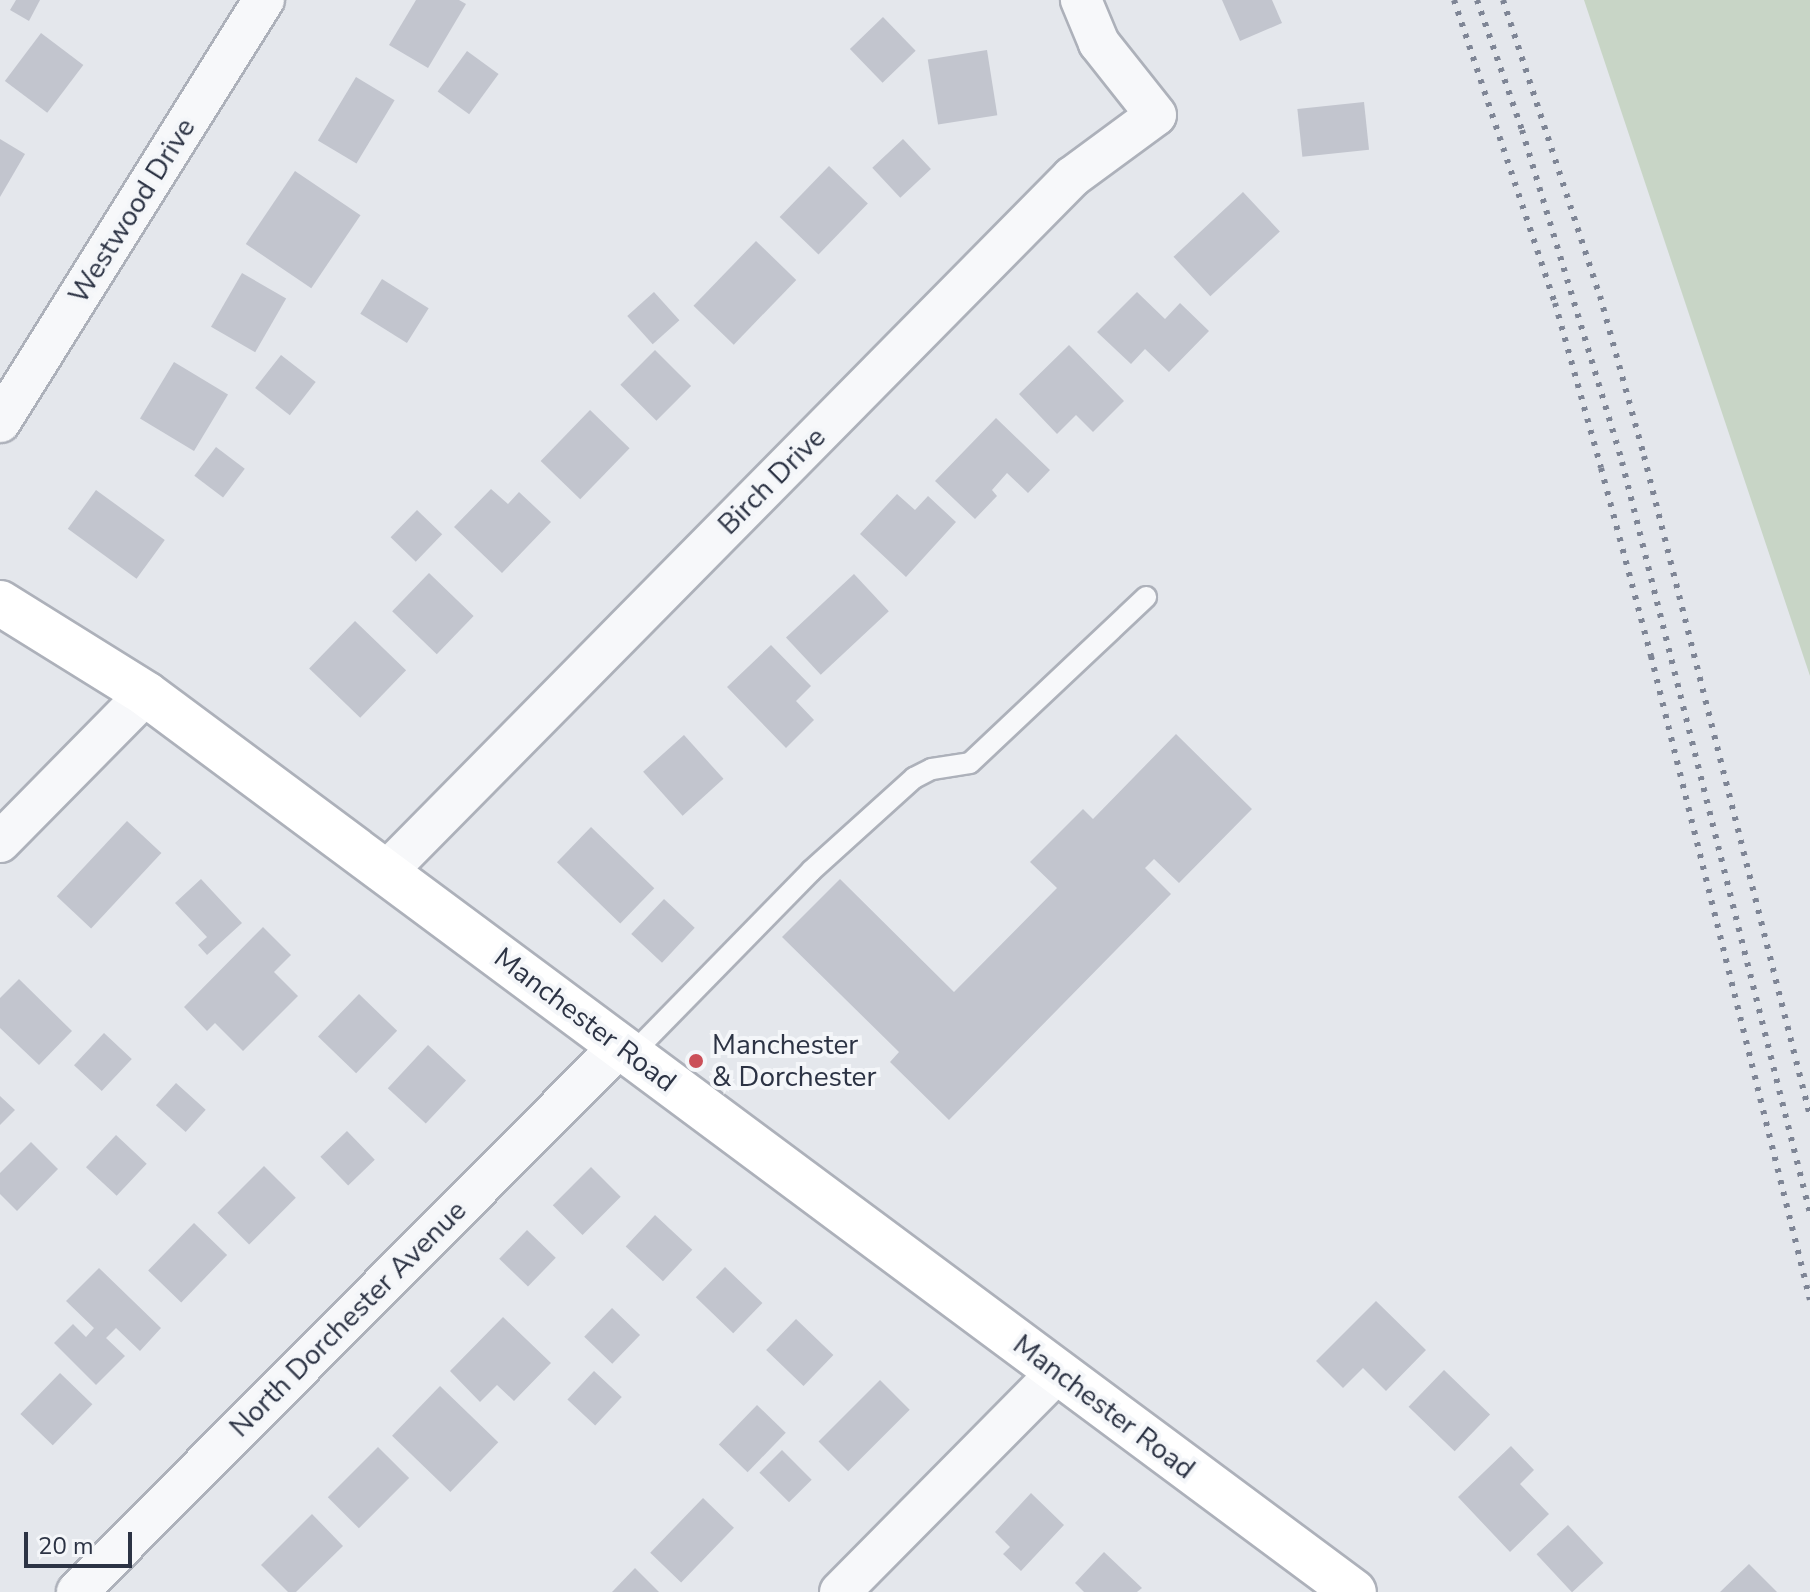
<!DOCTYPE html>
<style>
body{margin:0}
#map{position:relative;width:1810px;height:1592px;overflow:hidden;background:#e4e7ec;font-family:"Nunito Sans",sans-serif}
div>[style]{position:absolute}
[style*='--x']{left:calc(var(--x)*1px);top:calc(var(--y)*1px);width:calc(var(--w)*1px);rotate:calc(var(--a)*1deg)}
.green>*{inset:0;background:#c8d5c6}
.building>*{inset:0;background:#c2c5ce;transform-origin:0 0}
.roads{filter:drop-shadow(2px 0 #adb1ba) drop-shadow(-2px 0 #adb1ba) drop-shadow(0 2px #adb1ba) drop-shadow(0 -2px #adb1ba)}
.lane>*{height:20px;margin:-10px;padding:0 10px;transform-origin:10px;border-radius:10px;background:#f7f8fa}
.street>*{height:40px;margin:-20px;padding:0 20px;transform-origin:20px;border-radius:20px;background:#f7f8fa}
.secondary>*{height:44px;margin:-22px;padding:0 22px;transform-origin:22px;border-radius:22px;background:#fff}
.rail>*{height:6px;margin-top:-3px;transform-origin:0;background:repeating-linear-gradient(90deg,#7e8595 0 4px,transparent 0 12px)}
.dots>*{width:22px;height:22px;translate:-50% -50%;box-sizing:border-box;border:4px solid #f4f6f9;border-radius:50%}
span{translate:-50% -50%;white-space:nowrap;text-align:center;line-height:1.15;-webkit-text-stroke:8px #f4f6f9;paint-order:stroke}
.street-label{font-size:28px;color:#2c3344}
.poi-label{font-size:28px;color:#2c3344}
.left{translate:0 -50%;text-align:left}
.scale{position:absolute;left:24px;top:1532px;width:108px;height:36px;box-sizing:border-box;border:4px solid #2c3344;border-top:0;padding-left:10px;font-size:24px;line-height:28px;white-space:nowrap;color:#2c3344;-webkit-text-stroke:6px #f4f6f9;paint-order:stroke}
</style>
<div id="map">
<div class="green">
<div style="clip-path:polygon(1584px 0,1810px 0,1810px 676px)"></div>
</div>
<div class="building">
<div style="clip-path:polygon(16px 0,40px 0,29px 21px,10px 10px)"></div>
<div style="clip-path:polygon(416px 0,459px 0,466px 4px,428px 68px,389px 45px)"></div>
<div style="clip-path:polygon(1222px 0,1272px 0,1282px 23px,1240px 41px)"></div>
<div style="left:883px;top:17px;width:47px;height:46px;rotate:46deg"></div>
<div style="left:41px;top:33px;width:53px;height:60px;rotate:37deg"></div>
<div style="left:987px;top:50px;width:66px;height:60px;rotate:81deg"></div>
<div style="left:467px;top:51px;width:39px;height:50px;rotate:36deg"></div>
<div style="left:356px;top:77px;width:45px;height:74px;rotate:31deg"></div>
<div style="left:1364px;top:102px;width:48px;height:67px;rotate:84deg"></div>
<div style="clip-path:polygon(0 139px,25px 154px,0 197px)"></div>
<div style="left:903px;top:139px;width:41px;height:42px;rotate:47deg"></div>
<div style="left:829px;top:166px;width:54px;height:71px;rotate:44deg"></div>
<div style="left:295px;top:171px;width:79px;height:88px;rotate:34deg"></div>
<div style="left:1243px;top:192px;width:54px;height:95px;rotate:47deg"></div>
<div style="left:756px;top:241px;width:56px;height:90px;rotate:44deg"></div>
<div style="left:242px;top:273px;width:51px;height:62px;rotate:30deg"></div>
<div style="left:382px;top:279px;width:55px;height:41px;rotate:32deg"></div>
<div style="left:654px;top:292px;width:38px;height:36px;rotate:48deg"></div>
<div style="clip-path:polygon(1137px 292px,1165px 319px,1180px 303px,1209px 331px,1169px 372px,1145px 349px,1131px 364px,1097px 332px)"></div>
<div style="clip-path:polygon(1069px 345px,1124px 401px,1093px 432px,1076px 415px,1057px 434px,1019px 394px)"></div>
<div style="left:655px;top:350px;width:51px;height:49px;rotate:45deg"></div>
<div style="left:281px;top:355px;width:44px;height:42px;rotate:38deg"></div>
<div style="left:174px;top:362px;width:63px;height:66px;rotate:31deg"></div>
<div style="left:590px;top:410px;width:55px;height:71px;rotate:44deg"></div>
<div style="clip-path:polygon(996px 418px,1050px 470px,1028px 493px,1007px 473px,992px 490px,997px 496px,975px 519px,935px 481px)"></div>
<div style="left:216px;top:447px;width:36px;height:36px;rotate:37deg"></div>
<div style="clip-path:polygon(491px 489px,508px 504px,519px 492px,551px 522px,502px 573px,454px 527px)"></div>
<div style="left:96px;top:490px;width:85px;height:48px;rotate:36deg"></div>
<div style="clip-path:polygon(897px 494px,915px 510px,928px 496px,956px 522px,906px 577px,860px 534px)"></div>
<div style="left:417px;top:510px;width:35px;height:38px;rotate:44deg"></div>
<div style="left:429px;top:573px;width:62px;height:53px;rotate:44deg"></div>
<div style="left:854px;top:574px;width:51px;height:93px;rotate:47deg"></div>
<div style="left:355px;top:621px;width:71px;height:66px;rotate:44deg"></div>
<div style="clip-path:polygon(771px 645px,811px 686px,796px 701px,814px 720px,786px 748px,727px 687px)"></div>
<div style="clip-path:polygon(1176px 734px,1252px 809px,1179px 883px,1154px 859px,1145px 868px,1171px 894px,949px 1120px,890px 1062px,899px 1052px,782px 937px,840px 879px,954px 992px,1057px 888px,1030px 862px,1083px 809px,1093px 819px)"></div>
<div style="left:684px;top:735px;width:59px;height:55px;rotate:48deg"></div>
<div style="left:127px;top:821px;width:47px;height:103px;rotate:43deg"></div>
<div style="left:591px;top:827px;width:88px;height:49px;rotate:44deg"></div>
<div style="clip-path:polygon(201px 879px,242px 923px,207px 955px,198px 945px,207px 937px,175px 903px)"></div>
<div style="left:664px;top:899px;width:42px;height:48px;rotate:43deg"></div>
<div style="clip-path:polygon(263px 927px,291px 955px,274px 972px,298px 996px,243px 1051px,215px 1023px,207px 1031px,184px 1007px)"></div>
<div style="clip-path:polygon(19px 979px,72px 1031px,39px 1065px,0 1028px,0 998px)"></div>
<div style="left:359px;top:994px;width:53px;height:59px;rotate:44deg"></div>
<div style="left:104px;top:1033px;width:38px;height:44px;rotate:43deg"></div>
<div style="left:428px;top:1045px;width:52px;height:59px;rotate:43deg"></div>
<div style="left:176px;top:1083px;width:40px;height:30px;rotate:42deg"></div>
<div style="clip-path:polygon(0 1096px,15px 1110px,0 1125px)"></div>
<div style="left:347px;top:1131px;width:40px;height:37px;rotate:46deg"></div>
<div style="left:116px;top:1135px;width:42px;height:44px;rotate:43deg"></div>
<div style="clip-path:polygon(31px 1142px,58px 1169px,17px 1211px,0 1194px,0 1173px)"></div>
<div style="left:264px;top:1166px;width:45px;height:66px;rotate:45deg"></div>
<div style="left:591px;top:1167px;width:42px;height:54px;rotate:45deg"></div>
<div style="left:655px;top:1215px;width:51px;height:43px;rotate:43deg"></div>
<div style="left:194px;top:1223px;width:46px;height:66px;rotate:44deg"></div>
<div style="left:527px;top:1230px;width:40px;height:40px;rotate:44deg"></div>
<div style="left:725px;top:1267px;width:52px;height:42px;rotate:44deg"></div>
<div style="clip-path:polygon(99px 1268px,161px 1328px,140px 1351px,116px 1328px,106px 1338px,125px 1356px,96px 1385px,54px 1343px,73px 1324px,86px 1337px,94px 1328px,66px 1301px)"></div>
<div style="clip-path:polygon(1376px 1301px,1426px 1350px,1386px 1391px,1363px 1368px,1343px 1388px,1316px 1361px)"></div>
<div style="left:612px;top:1308px;width:39px;height:40px;rotate:44deg"></div>
<div style="clip-path:polygon(503px 1317px,551px 1363px,514px 1401px,497px 1385px,480px 1402px,450px 1371px)"></div>
<div style="left:796px;top:1319px;width:52px;height:43px;rotate:44deg"></div>
<div style="left:1444px;top:1370px;width:64px;height:51px;rotate:44deg"></div>
<div style="left:594px;top:1371px;width:38px;height:39px;rotate:43deg"></div>
<div style="left:60px;top:1373px;width:45px;height:57px;rotate:44deg"></div>
<div style="left:880px;top:1380px;width:42px;height:87px;rotate:45deg"></div>
<div style="left:440px;top:1386px;width:81px;height:69px;rotate:44deg"></div>
<div style="left:757px;top:1405px;width:40px;height:55px;rotate:44deg"></div>
<div style="clip-path:polygon(1511px 1446px,1534px 1470px,1520px 1484px,1549px 1514px,1510px 1552px,1458px 1497px)"></div>
<div style="left:378px;top:1447px;width:44px;height:71px;rotate:45deg"></div>
<div style="left:782px;top:1450px;width:42px;height:32px;rotate:45deg"></div>
<div style="clip-path:polygon(1031px 1493px,1064px 1525px,1021px 1571px,1003px 1554px,1010px 1547px,995px 1532px)"></div>
<div style="left:703px;top:1498px;width:43px;height:76px;rotate:44deg"></div>
<div style="clip-path:polygon(312px 1514px,343px 1546px,296px 1592px,288px 1592px,261px 1565px)"></div>
<div style="left:1568px;top:1525px;width:52px;height:43px;rotate:47deg"></div>
<div style="clip-path:polygon(1104px 1552px,1142px 1588px,1137px 1592px,1084px 1592px,1075px 1583px)"></div>
<div style="clip-path:polygon(1749px 1564px,1777px 1592px,1720px 1592px)"></div>
<div style="clip-path:polygon(635px 1568px,659px 1592px,612px 1592px)"></div>
</div>
<div class="roads">
<div class="lane">
<div style="--x:631;--y:1055;--w:257;--a:-45.6"></div>
<div style="--x:811;--y:871;--w:139;--a:-42.1"></div>
<div style="--x:914;--y:778;--w:20;--a:-27"></div>
<div style="--x:932;--y:769;--w:38;--a:-9"></div>
<div style="--x:970;--y:763;--w:242;--a:-43.3"></div>
</div>
<div class="street">
<div style="--x:0;--y:422;--w:498;--a:-58"></div>
<div style="--x:0;--y:842;--w:208;--a:-45.4"></div>
<div style="--x:385;--y:873;--w:978;--a:-45.37"></div>
<div style="--x:1072;--y:177;--w:104;--a:-36.4"></div>
<div style="--x:1156;--y:115;--w:92;--a:-128.4"></div>
<div style="--x:1099;--y:43;--w:47;--a:-112.7"></div>
<div style="--x:77;--y:1592;--w:770;--a:-45.16"></div>
<div style="--x:840;--y:1592;--w:310;--a:-45.3"></div>
</div>
<div class="secondary">
<div style="--x:0;--y:603;--w:172;--a:31.9"></div>
<div style="--x:146;--y:694;--w:1505;--a:36.63"></div>
</div>
</div>
<div class="rail">
<div style="--x:1454;--y:0;--w:319;--a:71.6"></div>
<div style="--x:1555;--y:303;--w:171;--a:74.4"></div>
<div style="--x:1601;--y:468;--w:195;--a:75.1"></div>
<div style="--x:1651;--y:656;--w:663;--a:76.13"></div>
<div style="--x:1477;--y:0;--w:138;--a:70.9"></div>
<div style="--x:1522;--y:130;--w:347;--a:73.2"></div>
<div style="--x:1622;--y:462;--w:774;--a:75.95"></div>
<div style="--x:1503;--y:0;--w:311;--a:71.9"></div>
<div style="--x:1600;--y:296;--w:166;--a:74.6"></div>
<div style="--x:1644;--y:456;--w:681;--a:75.88"></div>
</div>
<div class="dots">
<div style="left:696px;top:1061px;background:#cb4f58"></div>
</div>
<div class="street-label">
<span style="left:132px;top:211px;rotate:-58deg">Westwood Drive</span>
<span style="left:772px;top:481px;rotate:-45deg">Birch Drive</span>
<span style="left:585px;top:1020px;rotate:37deg">Manchester Road</span>
<span style="left:348px;top:1319px;rotate:-45deg">North Dorchester Avenue</span>
<span style="left:1104px;top:1407px;rotate:37deg">Manchester Road</span>
</div>
<div class="poi-label">
<span class="left" style="left:712px;top:1061px">Manchester<br>&amp; Dorchester</span>
</div>
<div class="scale">20 m</div>
</div>
